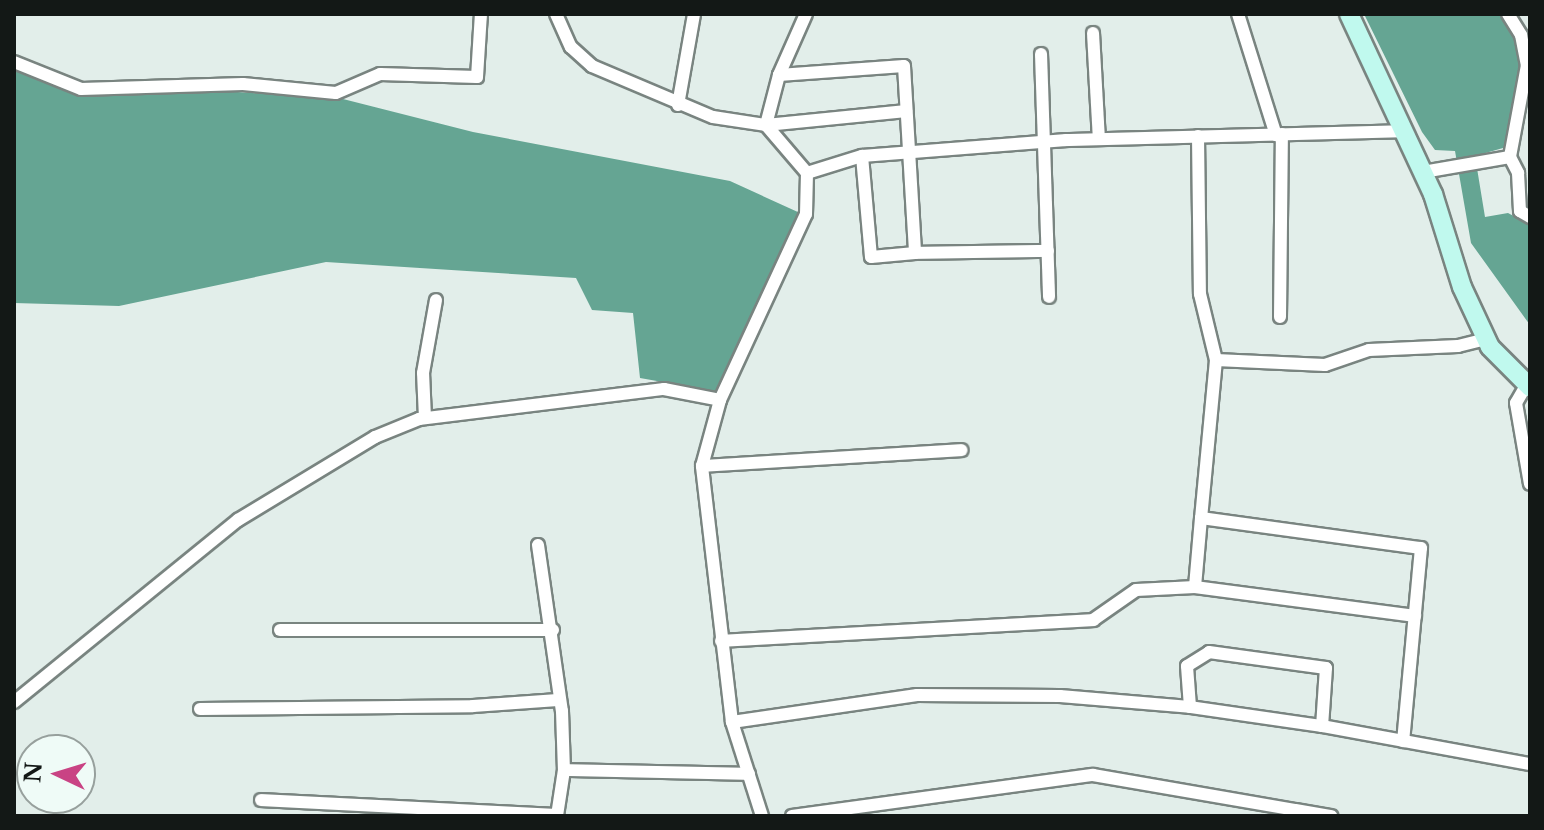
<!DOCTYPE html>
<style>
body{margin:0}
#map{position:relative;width:1544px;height:830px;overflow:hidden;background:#e2eeea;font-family:"Libre Baskerville",serif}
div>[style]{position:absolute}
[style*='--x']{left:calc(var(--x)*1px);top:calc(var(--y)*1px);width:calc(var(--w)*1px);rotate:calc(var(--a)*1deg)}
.water>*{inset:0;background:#65a593}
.roads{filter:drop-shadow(2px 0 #798480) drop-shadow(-2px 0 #798480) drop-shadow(0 2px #798480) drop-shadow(0 -2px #798480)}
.street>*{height:12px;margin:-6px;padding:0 6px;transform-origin:6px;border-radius:6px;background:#fff}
.secondary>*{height:18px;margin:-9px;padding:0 9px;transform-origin:9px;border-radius:9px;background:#c0f9ee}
span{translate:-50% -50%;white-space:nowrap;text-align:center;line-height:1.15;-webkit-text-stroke:8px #effbf7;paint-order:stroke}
.frame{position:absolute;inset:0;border:16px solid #131816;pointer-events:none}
.north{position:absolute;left:16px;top:734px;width:80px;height:80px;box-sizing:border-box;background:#effbf7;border:2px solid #97a09d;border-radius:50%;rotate:274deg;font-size:22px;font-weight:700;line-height:32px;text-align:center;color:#131816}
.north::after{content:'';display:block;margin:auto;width:28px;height:36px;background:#c94384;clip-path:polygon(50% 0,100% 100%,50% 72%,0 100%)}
</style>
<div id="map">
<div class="water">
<div style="clip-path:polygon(1364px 14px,1506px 14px,1512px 23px,1524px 63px,1510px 146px,1475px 156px,1485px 217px,1508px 213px,1530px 225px,1530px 325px,1471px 243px,1455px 151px,1435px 150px,1422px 132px)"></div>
<div style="clip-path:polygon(14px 68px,82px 94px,165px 87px,343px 99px,473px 132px,730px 181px,800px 213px,719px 392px,640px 378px,633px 313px,592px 310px,576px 278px,326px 262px,119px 306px,14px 303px)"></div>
</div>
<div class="roads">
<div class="street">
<div style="--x:556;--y:14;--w:36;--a:66"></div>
<div style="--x:571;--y:47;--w:28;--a:42"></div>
<div style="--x:592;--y:66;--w:131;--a:22.9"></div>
<div style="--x:713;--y:117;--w:54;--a:8.6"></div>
<div style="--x:766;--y:125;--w:141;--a:-5.7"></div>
<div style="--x:806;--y:14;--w:67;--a:113.9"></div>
<div style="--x:779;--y:75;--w:52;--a:104.6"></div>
<div style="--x:766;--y:125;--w:63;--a:49.5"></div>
<div style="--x:1238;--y:14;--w:127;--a:72.6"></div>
<div style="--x:1508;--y:14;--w:25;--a:58"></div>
<div style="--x:1521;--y:35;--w:31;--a:79"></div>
<div style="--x:1527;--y:65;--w:94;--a:100.5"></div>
<div style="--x:1093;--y:33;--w:106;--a:86.8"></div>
<div style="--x:1041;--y:54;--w:243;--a:88.1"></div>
<div style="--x:14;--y:62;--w:72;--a:21.9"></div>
<div style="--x:81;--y:89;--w:162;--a:-1.8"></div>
<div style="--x:243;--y:84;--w:93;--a:5.5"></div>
<div style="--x:336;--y:93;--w:48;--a:-23.4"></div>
<div style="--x:380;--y:74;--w:97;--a:1.8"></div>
<div style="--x:477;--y:77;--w:63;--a:-86.4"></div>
<div style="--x:779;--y:75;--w:125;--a:-4.1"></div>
<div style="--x:904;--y:66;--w:187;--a:86.6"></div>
<div style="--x:915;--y:253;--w:44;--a:174.8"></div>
<div style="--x:871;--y:257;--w:101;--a:-95.1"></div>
<div style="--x:678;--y:105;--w:92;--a:-80"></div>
<div style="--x:1198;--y:136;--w:158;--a:89.3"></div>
<div style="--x:1200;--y:294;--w:68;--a:76.4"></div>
<div style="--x:1216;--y:360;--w:159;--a:95.4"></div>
<div style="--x:1201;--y:518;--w:222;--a:7.8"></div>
<div style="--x:1421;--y:548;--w:194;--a:95.3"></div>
<div style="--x:1423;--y:172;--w:88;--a:-9.8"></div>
<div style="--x:1510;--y:157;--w:18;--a:63"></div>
<div style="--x:1518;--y:173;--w:38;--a:87"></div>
<div style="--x:1520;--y:211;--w:12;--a:31"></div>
<div style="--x:915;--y:253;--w:133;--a:-0.9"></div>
<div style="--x:1280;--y:317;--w:183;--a:-89.4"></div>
<div style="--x:1216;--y:360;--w:109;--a:2.6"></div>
<div style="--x:1325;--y:365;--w:46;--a:-18.8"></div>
<div style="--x:1369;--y:350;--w:89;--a:-2.6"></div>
<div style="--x:1458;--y:346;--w:29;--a:-14"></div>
<div style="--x:1527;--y:384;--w:22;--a:120"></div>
<div style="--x:1516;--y:403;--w:82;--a:80.2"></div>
<div style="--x:425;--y:418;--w:45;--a:-92.5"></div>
<div style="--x:423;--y:373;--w:74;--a:-79.9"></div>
<div style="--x:702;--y:466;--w:260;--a:-3.5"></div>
<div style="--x:1201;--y:518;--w:69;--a:95"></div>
<div style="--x:1195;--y:587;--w:222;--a:7.5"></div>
<div style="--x:538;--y:545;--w:168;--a:81.8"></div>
<div style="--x:562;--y:711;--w:59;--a:88.1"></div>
<div style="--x:564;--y:770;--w:47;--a:98.7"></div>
<div style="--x:280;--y:630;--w:273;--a:0"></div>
<div style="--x:721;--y:641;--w:373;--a:-3.2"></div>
<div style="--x:1093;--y:620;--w:52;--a:-34.9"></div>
<div style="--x:1136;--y:590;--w:59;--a:-2.9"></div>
<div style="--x:14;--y:702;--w:289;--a:-39.1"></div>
<div style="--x:238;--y:520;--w:160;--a:-31.2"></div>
<div style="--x:375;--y:437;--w:48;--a:-22.2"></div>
<div style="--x:419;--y:419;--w:247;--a:-7"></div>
<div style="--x:664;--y:389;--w:57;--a:11.1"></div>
<div style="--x:1190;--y:707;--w:133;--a:8.2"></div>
<div style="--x:200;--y:709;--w:273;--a:-0.6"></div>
<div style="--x:473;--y:706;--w:85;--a:-4"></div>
<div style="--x:732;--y:722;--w:187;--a:-8.3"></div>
<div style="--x:917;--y:695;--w:143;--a:0.4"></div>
<div style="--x:1060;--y:696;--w:130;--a:4.8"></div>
<div style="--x:1190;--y:707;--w:41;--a:-94.2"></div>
<div style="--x:1187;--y:666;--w:26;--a:-32"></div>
<div style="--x:1209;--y:652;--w:118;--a:7.8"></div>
<div style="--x:1326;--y:668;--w:58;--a:93.9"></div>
<div style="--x:1322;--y:726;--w:211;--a:10.4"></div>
<div style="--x:564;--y:770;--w:185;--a:1.2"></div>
<div style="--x:261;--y:800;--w:295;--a:2.9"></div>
<div style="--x:762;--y:816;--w:99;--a:-107.7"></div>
<div style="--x:732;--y:722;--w:258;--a:-96.7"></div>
<div style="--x:702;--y:466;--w:68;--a:-74.7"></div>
<div style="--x:720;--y:400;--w:205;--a:-65.2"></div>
<div style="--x:806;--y:214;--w:41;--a:-88.6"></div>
<div style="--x:807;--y:173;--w:58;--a:-17.2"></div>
<div style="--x:862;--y:156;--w:205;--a:-4.5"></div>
<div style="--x:1066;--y:140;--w:338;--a:-1.5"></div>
<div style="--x:792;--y:816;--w:304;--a:-7.8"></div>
<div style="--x:1093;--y:775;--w:242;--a:9.8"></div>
</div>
<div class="secondary">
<div style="--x:1349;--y:14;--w:199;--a:65"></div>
<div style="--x:1433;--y:194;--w:97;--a:72.7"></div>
<div style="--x:1462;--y:287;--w:66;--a:65"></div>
<div style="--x:1490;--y:347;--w:57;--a:45"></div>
</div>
</div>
<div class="frame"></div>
<div class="north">N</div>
</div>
